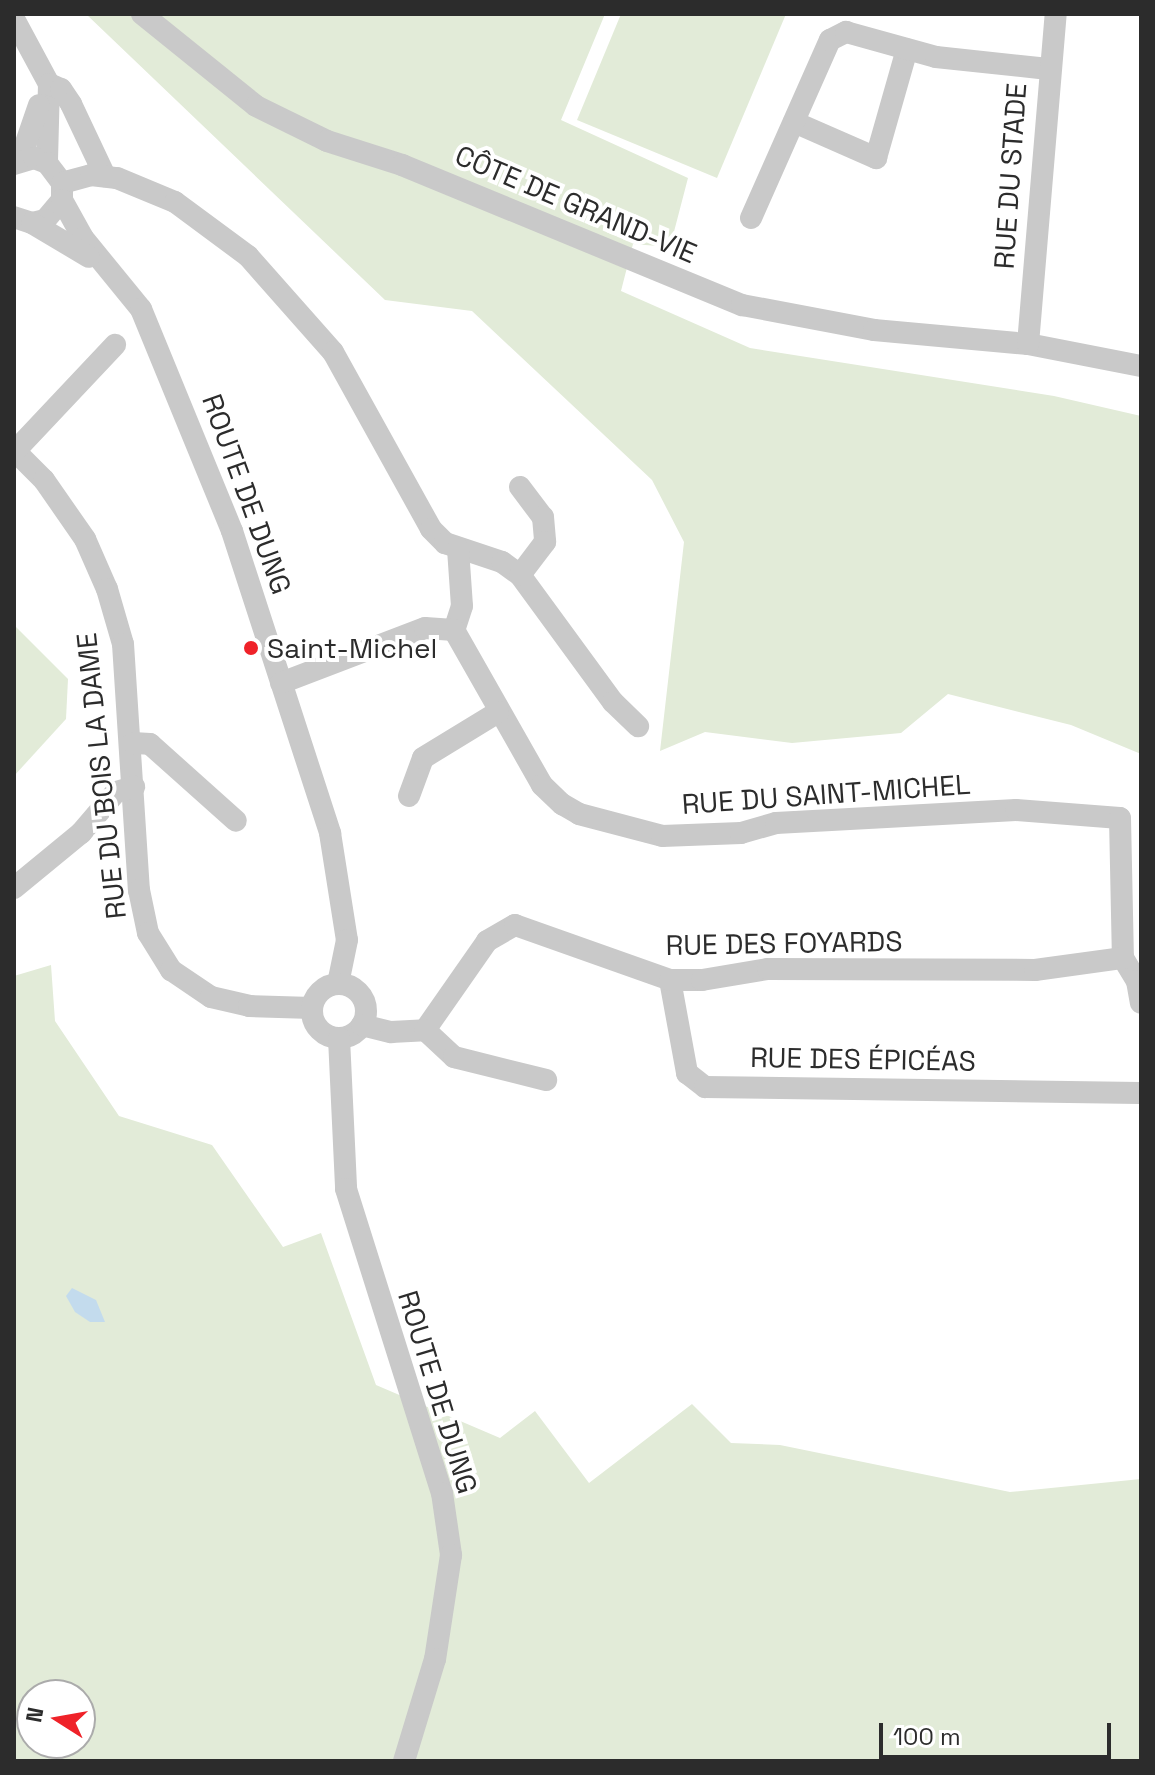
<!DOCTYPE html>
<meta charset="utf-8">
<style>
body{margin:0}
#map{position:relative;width:1155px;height:1775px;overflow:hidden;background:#fff;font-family:"Space Grotesk",sans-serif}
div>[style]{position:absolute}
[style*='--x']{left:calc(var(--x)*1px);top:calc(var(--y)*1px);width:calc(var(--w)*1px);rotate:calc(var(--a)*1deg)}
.green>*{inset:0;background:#e2ebd8}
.water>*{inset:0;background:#c3dbed}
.minor>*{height:22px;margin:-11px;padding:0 11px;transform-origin:11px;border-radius:11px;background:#c9c9c9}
.minor>.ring{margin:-11px;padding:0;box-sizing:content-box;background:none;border:22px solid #c9c9c9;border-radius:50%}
.dots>*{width:22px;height:22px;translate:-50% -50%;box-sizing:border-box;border:4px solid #fff;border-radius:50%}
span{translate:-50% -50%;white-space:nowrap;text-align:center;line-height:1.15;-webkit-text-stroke:8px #fff;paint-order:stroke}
.street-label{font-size:28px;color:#2c2c2c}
.poi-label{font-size:28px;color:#2c2c2c}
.left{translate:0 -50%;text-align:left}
.frame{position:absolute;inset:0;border:16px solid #2c2c2c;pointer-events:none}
.north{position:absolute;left:16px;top:1679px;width:80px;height:80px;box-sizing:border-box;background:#fff;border:2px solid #ababab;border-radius:50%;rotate:281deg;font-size:22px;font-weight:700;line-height:32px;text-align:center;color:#2c2c2c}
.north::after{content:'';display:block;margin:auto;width:28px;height:36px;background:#ef2229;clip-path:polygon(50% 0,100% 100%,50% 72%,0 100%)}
.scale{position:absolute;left:879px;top:1723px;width:232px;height:36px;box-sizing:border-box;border:4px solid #2c2c2c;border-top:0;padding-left:10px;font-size:24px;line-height:28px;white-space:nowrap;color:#2c2c2c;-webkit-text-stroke:6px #fff;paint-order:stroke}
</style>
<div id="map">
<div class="green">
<div style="clip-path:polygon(86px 14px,605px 14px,561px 120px,688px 178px,670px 247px,633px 244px,621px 291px,750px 348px,1054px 396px,1141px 416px,1141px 754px,1071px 725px,948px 694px,901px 733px,792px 743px,705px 732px,660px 751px,684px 542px,652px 480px,472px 311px,385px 300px)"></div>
<div style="clip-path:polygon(621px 14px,786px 14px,717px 178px,577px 120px)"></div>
<div style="clip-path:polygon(14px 625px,68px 679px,66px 719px,14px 776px)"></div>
<div style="clip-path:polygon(evenodd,51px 965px,55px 1021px,119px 1116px,212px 1145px,283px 1247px,321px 1233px,376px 1385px,500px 1438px,535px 1411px,589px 1483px,692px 1404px,731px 1443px,780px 1445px,1010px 1492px,1141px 1479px,1141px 1761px,14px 1761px,14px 976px,51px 965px,32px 1695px,80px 1695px,80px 1743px,32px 1743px,32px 1695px)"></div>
</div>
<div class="water">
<div style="clip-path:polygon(72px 1288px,96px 1300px,105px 1322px,90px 1322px,75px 1312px,66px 1296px)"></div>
</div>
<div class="minor">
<div style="--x:142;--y:14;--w:146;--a:38.9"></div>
<div style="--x:256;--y:106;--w:79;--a:26.2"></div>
<div style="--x:327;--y:141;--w:79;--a:17.7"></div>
<div style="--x:402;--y:165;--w:368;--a:22.4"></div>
<div style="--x:742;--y:305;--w:134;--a:10.7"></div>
<div style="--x:874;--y:330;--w:155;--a:5.2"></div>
<div style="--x:1028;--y:344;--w:115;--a:11"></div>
<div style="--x:14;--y:19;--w:74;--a:61.7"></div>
<div style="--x:49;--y:84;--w:79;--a:91.5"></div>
<div style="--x:49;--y:84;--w:13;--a:23"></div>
<div style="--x:61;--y:89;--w:18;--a:56"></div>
<div style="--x:71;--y:104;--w:80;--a:64.7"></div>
<div style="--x:794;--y:122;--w:90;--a:23.7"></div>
<div style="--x:876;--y:158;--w:113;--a:-74.1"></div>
<div style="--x:20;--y:160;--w:58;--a:-70.9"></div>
<div style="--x:14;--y:164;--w:21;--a:-17"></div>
<div style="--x:34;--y:158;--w:14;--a:21"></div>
<div style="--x:47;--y:163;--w:25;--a:53"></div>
<div style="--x:62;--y:183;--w:17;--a:90"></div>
<div style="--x:62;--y:200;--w:26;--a:130"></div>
<div style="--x:45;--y:220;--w:13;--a:167"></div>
<div style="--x:32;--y:223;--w:19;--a:-162"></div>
<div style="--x:62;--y:183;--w:30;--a:-15"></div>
<div style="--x:91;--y:175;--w:26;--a:7"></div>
<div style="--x:117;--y:178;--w:63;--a:22.5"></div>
<div style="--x:175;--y:202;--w:91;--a:36.5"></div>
<div style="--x:248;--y:256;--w:128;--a:48.5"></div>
<div style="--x:333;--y:352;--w:202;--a:61"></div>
<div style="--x:431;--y:529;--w:20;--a:45"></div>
<div style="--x:445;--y:543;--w:60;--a:18.4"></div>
<div style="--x:502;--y:562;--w:22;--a:36"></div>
<div style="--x:520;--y:575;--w:157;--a:53.8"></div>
<div style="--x:613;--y:702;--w:35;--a:44"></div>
<div style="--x:62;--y:200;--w:43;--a:61.1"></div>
<div style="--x:83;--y:238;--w:92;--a:50.8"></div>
<div style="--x:141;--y:309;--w:240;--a:67.7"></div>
<div style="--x:232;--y:531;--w:318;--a:72"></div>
<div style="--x:330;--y:833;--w:108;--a:81"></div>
<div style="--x:347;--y:940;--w:45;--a:101.6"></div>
<div style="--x:751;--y:218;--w:195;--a:-66.1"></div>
<div style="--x:830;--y:40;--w:18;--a:-27"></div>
<div style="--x:846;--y:32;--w:93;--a:15.5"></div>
<div style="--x:936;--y:57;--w:113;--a:6.1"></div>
<div style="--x:32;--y:223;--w:66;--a:30.8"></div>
<div style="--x:1028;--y:344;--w:331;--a:-85.2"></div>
<div style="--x:14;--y:450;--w:42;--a:45"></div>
<div style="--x:44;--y:480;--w:72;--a:55.2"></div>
<div style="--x:85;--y:539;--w:55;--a:66.3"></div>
<div style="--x:107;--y:589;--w:57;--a:73.8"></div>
<div style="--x:123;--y:644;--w:247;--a:86.3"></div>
<div style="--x:139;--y:890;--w:44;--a:78.2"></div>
<div style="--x:148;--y:933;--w:44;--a:58.1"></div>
<div style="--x:171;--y:970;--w:48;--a:34"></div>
<div style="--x:211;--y:997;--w:39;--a:13"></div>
<div style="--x:249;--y:1006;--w:63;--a:1.8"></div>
<div style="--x:15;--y:451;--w:146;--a:-46.7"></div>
<div style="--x:520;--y:487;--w:38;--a:53"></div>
<div style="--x:543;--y:517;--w:25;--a:85"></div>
<div style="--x:545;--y:542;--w:41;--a:127.1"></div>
<div style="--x:458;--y:549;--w:57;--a:86"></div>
<div style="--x:462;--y:606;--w:25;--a:108"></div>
<div style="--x:454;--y:630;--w:178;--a:60.4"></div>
<div style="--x:542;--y:785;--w:28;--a:44"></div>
<div style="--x:562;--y:804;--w:20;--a:30"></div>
<div style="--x:579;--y:814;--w:86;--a:14.8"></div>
<div style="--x:662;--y:836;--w:79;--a:-2.2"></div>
<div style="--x:741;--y:833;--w:36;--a:-16"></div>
<div style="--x:776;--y:823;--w:240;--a:-3.1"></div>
<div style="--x:1016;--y:810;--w:104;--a:4.4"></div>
<div style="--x:1120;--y:818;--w:140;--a:88.8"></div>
<div style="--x:1123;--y:958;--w:27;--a:59"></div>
<div style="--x:1137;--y:981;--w:22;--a:80"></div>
<div style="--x:281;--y:683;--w:154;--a:-20.9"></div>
<div style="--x:425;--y:628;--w:29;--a:4"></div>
<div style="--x:133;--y:743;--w:17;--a:3"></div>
<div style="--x:150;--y:744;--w:115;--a:41.8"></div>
<div style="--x:409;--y:796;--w:40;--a:-69.8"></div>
<div style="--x:423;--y:758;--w:88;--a:-31.5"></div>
<div style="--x:14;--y:888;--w:87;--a:-39.4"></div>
<div style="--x:81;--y:833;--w:54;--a:-49.5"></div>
<div style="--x:116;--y:792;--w:19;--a:-16"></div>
<div style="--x:670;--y:980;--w:95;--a:79.6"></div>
<div style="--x:687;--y:1073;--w:23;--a:38"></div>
<div style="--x:705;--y:1087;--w:434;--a:0.8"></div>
<div class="ring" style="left:312px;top:984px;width:32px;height:32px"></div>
<div style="--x:362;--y:1025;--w:30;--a:14"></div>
<div style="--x:391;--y:1032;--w:34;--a:-3"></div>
<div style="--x:425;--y:1030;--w:108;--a:-55.1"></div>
<div style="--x:487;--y:941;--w:32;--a:-30"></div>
<div style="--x:515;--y:925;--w:164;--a:19.5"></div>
<div style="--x:670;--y:980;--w:32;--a:0"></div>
<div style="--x:702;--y:980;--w:67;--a:-9.5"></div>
<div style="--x:768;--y:969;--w:267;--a:0.2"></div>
<div style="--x:1035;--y:970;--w:89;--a:-7.8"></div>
<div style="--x:425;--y:1030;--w:40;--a:43"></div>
<div style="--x:454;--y:1057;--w:95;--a:14"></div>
<div style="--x:339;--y:1038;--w:151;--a:87.3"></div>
<div style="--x:346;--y:1189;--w:319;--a:72.5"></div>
<div style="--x:442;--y:1493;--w:63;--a:81.7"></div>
<div style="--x:451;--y:1555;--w:105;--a:98.7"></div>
<div style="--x:435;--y:1659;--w:107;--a:106.9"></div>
</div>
<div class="dots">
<div style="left:251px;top:648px;background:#ef2229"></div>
</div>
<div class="street-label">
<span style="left:1010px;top:176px;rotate:-86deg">RUE DU STADE</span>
<span style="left:576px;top:204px;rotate:23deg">CÔTE DE GRAND-VIE</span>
<span style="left:247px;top:494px;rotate:70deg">ROUTE DE DUNG</span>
<span style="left:101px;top:776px;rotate:-96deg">RUE DU BOIS LA DAME</span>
<span style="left:826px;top:794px;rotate:-4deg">RUE DU SAINT-MICHEL</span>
<span style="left:784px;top:943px;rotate:-1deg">RUE DES FOYARDS</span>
<span style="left:863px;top:1059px;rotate:1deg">RUE DES ÉPICÉAS</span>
<span style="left:438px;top:1392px;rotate:73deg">ROUTE DE DUNG</span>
</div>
<div class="poi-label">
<span class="left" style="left:267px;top:648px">Saint-Michel</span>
</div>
<div class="frame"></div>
<div class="north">N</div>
<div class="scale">100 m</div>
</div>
